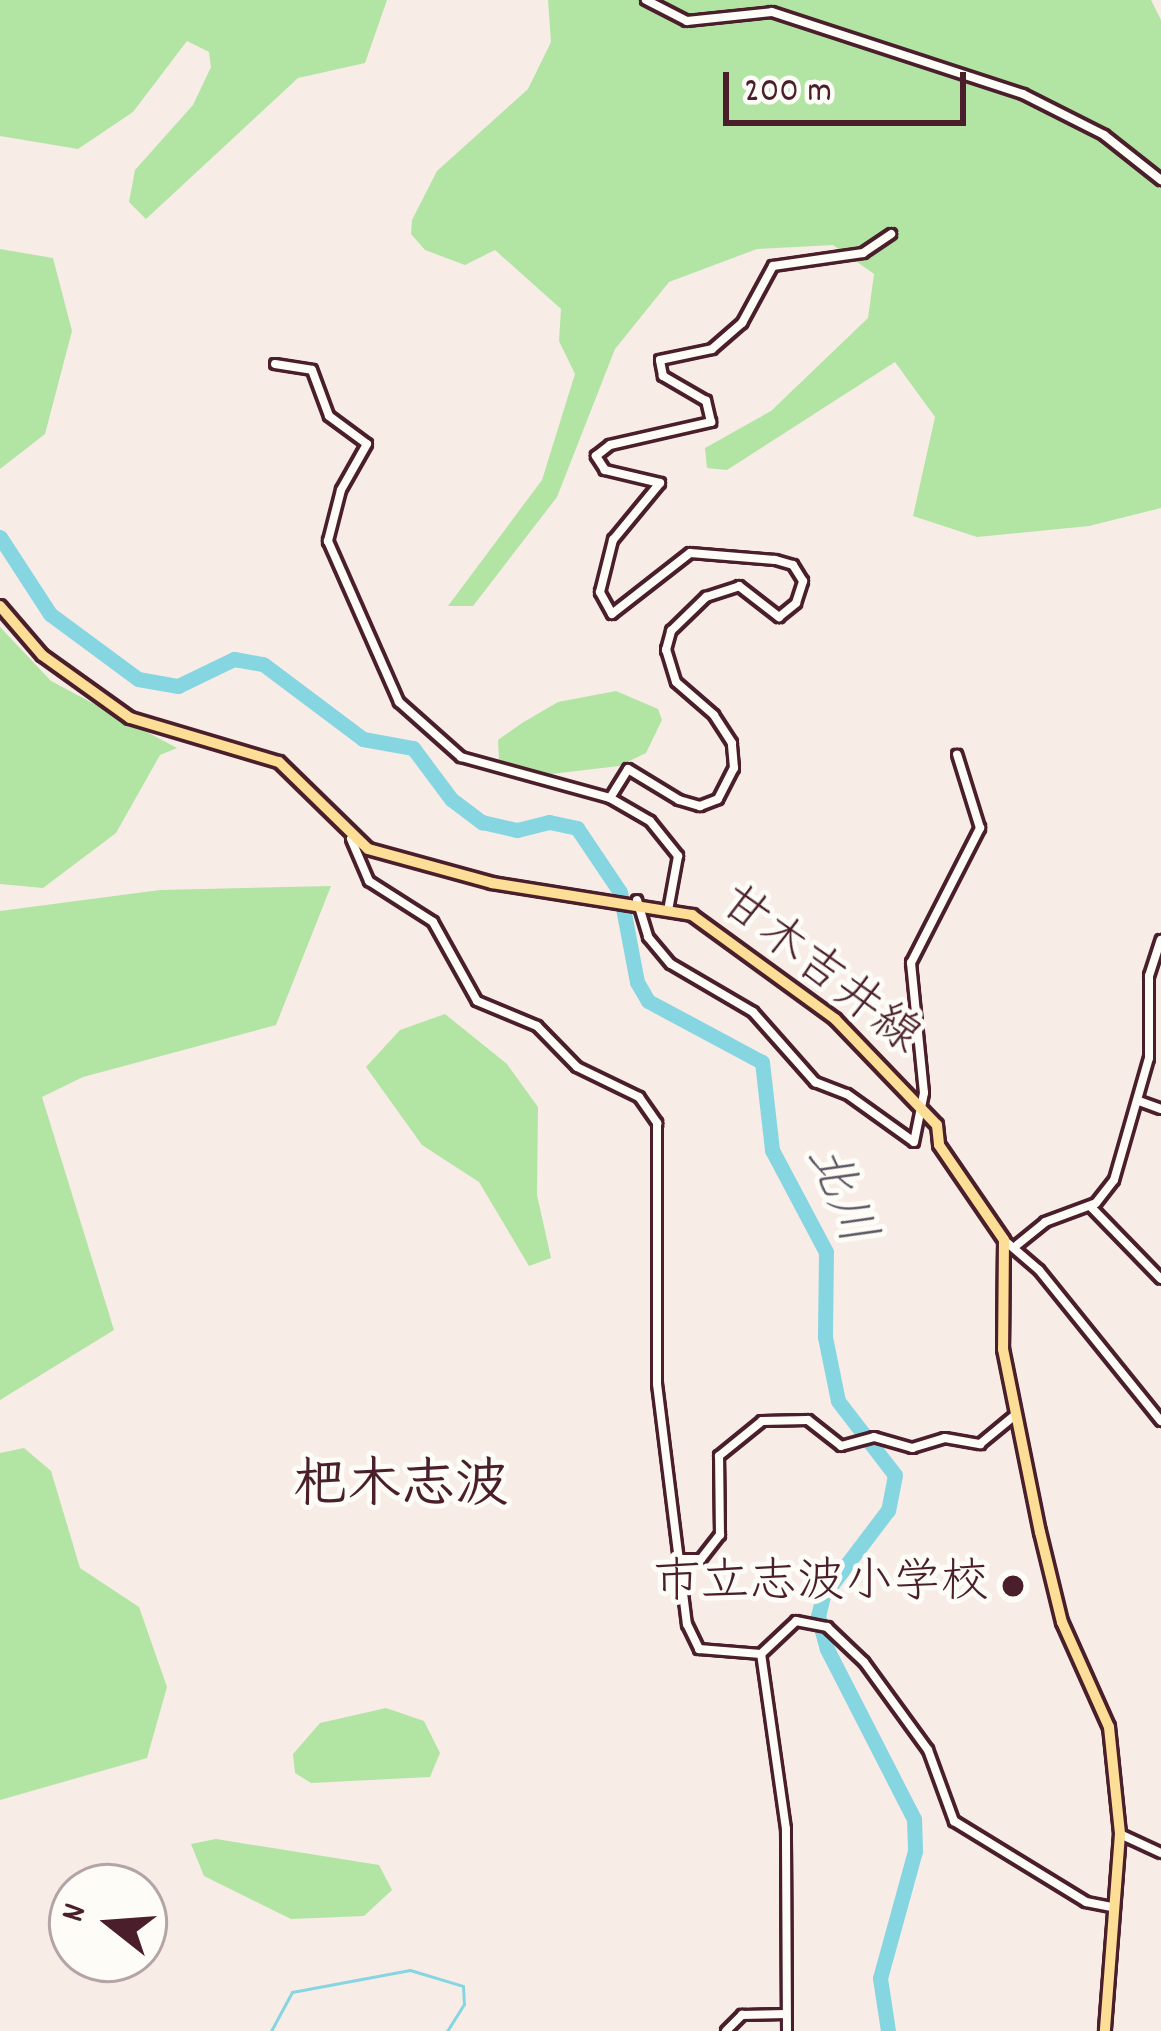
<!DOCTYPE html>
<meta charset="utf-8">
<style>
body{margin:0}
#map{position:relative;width:1161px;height:2031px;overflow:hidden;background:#f8ece7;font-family:Dekko,"Klee One",sans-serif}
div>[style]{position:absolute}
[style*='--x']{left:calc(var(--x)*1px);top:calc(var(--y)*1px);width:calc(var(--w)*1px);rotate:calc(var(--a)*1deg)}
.green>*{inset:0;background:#b2e4a4}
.stream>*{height:3px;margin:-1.5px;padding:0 1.5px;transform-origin:1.5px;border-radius:1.5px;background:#86d6e2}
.river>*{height:15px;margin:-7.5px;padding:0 7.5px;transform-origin:7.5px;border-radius:7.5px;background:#86d6e2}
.roads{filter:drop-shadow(3px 0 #4a1f2b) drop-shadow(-3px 0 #4a1f2b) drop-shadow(0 3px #4a1f2b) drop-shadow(0 -3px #4a1f2b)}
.minor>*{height:8px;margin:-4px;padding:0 4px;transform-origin:4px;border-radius:4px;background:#fdfcf7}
.major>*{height:10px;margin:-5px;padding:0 5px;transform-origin:5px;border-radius:5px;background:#fcde96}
.dots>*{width:33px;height:33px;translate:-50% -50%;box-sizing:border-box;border:6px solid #fdfcf7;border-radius:50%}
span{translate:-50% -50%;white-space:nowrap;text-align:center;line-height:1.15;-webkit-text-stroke:10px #fdfcf7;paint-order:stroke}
.street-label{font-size:48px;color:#4a1f2b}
.poi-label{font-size:48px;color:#4a1f2b}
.right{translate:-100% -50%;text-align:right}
.water-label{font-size:51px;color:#5c5662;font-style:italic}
.quarter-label{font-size:54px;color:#4a1f2b;font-weight:700}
.north{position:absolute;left:48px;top:1863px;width:120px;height:120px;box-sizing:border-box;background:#fdfcf7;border:3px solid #b5a4a5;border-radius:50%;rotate:287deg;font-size:33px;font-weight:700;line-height:48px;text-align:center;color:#4a1f2b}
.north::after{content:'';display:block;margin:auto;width:42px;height:54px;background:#4a1f2b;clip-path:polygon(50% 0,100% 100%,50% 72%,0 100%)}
.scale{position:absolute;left:723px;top:72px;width:243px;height:54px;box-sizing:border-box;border:6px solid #4a1f2b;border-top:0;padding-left:15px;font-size:36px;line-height:42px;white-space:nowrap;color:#4a1f2b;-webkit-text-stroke:9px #fdfcf7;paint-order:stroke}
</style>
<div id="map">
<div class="green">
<div style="clip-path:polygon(0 0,387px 0,365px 63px,298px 78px,146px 219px,129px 202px,135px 170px,193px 105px,211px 67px,209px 52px,187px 41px,133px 112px,78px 149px,0 136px)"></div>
<div style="clip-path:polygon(548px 0,1151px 0,1161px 20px,1161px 508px,1089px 526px,977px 537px,913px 516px,935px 417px,895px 362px,727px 470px,707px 468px,705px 448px,771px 411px,868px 318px,874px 274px,833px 245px,757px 249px,669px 282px,615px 349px,557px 497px,473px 606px,448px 606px,542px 480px,575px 374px,559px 341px,561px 309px,495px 250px,465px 265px,425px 250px,411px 234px,412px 220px,437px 171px,528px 89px,551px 42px)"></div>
<div style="clip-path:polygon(0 249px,53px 258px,72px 331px,45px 434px,0 469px)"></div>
<div style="clip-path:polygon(0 627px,51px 681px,177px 748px,160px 755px,116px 833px,43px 888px,0 884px)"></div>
<div style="clip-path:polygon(616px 691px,658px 709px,662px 720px,646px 753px,619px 766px,543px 775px,499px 761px,498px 740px,522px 723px,558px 702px)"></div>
<div style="clip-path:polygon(331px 886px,276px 1025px,83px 1077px,42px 1097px,114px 1330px,0 1400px,0 911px,160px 890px)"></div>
<div style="clip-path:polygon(445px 1014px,507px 1064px,538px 1107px,537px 1195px,551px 1258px,529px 1266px,479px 1182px,422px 1145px,366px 1067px,400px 1030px)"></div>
<div style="clip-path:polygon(24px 1448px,51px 1471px,80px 1568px,139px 1607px,167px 1687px,147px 1758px,0 1800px,0 1453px)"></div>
<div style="clip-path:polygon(386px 1708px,424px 1721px,440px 1753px,430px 1777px,311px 1783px,295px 1773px,293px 1754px,320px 1723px)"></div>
<div style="clip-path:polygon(216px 1839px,379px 1865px,392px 1890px,364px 1916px,291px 1919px,204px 1876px,191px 1844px)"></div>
</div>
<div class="stream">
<div style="--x:271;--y:2031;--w:44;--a:-61.7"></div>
<div style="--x:292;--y:1992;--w:120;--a:-10.6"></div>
<div style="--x:410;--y:1970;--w:55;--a:16.8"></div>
<div style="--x:463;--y:1986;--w:18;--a:87"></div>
<div style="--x:464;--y:2004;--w:32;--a:122"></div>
</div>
<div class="river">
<div style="--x:0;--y:537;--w:92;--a:57"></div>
<div style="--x:50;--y:614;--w:109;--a:36.5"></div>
<div style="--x:138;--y:679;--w:41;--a:9.9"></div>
<div style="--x:178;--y:686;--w:62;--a:-25.7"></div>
<div style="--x:234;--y:659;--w:29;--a:10"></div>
<div style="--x:263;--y:664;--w:125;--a:36.9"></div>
<div style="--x:363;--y:739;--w:51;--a:10.2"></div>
<div style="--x:413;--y:748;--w:64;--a:53.3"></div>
<div style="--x:451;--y:799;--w:39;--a:37"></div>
<div style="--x:482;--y:822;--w:36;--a:13"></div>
<div style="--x:517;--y:830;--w:33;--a:-14"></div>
<div style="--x:549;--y:822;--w:29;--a:12"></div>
<div style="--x:577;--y:828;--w:77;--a:56.1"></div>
<div style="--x:620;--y:892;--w:92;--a:79.3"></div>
<div style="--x:637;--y:982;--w:22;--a:60"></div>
<div style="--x:648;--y:1001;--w:129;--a:28.2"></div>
<div style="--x:762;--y:1062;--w:89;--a:83.5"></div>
<div style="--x:772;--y:1150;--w:115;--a:62.1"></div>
<div style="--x:826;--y:1252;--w:85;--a:90.7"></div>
<div style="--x:825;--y:1337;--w:65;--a:78.5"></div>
<div style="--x:838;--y:1401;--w:93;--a:52.4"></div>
<div style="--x:895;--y:1475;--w:36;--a:101"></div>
<div style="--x:888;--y:1510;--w:108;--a:127.1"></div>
<div style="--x:823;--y:1596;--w:21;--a:104"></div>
<div style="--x:818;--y:1616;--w:34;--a:75"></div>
<div style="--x:827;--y:1649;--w:191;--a:62.9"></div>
<div style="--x:914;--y:1819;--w:32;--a:88"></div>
<div style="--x:915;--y:1851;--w:132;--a:105.4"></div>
<div style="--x:880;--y:1978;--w:54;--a:81.4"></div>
</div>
<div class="roads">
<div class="minor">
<div style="--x:646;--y:0;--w:46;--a:27.1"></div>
<div style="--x:687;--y:21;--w:85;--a:-6"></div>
<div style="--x:772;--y:12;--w:264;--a:18.1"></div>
<div style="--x:1023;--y:94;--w:91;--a:26.8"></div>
<div style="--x:1104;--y:135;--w:73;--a:38.3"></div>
<div style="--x:275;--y:364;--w:37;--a:9"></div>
<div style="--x:312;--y:370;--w:49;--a:69.7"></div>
<div style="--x:329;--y:416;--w:47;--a:36.4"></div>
<div style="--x:367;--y:444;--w:53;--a:119.5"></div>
<div style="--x:341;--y:490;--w:53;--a:104.3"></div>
<div style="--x:328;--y:541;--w:176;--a:66.2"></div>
<div style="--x:399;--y:702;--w:83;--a:41.6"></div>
<div style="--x:461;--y:757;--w:155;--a:15.4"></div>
<div style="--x:610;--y:798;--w:46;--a:29.9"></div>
<div style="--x:650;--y:821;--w:45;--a:51.3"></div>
<div style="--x:678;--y:856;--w:50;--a:100.4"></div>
<div style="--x:610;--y:798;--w:34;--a:-58"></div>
<div style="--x:628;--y:769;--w:60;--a:31.3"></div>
<div style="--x:679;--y:800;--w:22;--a:16"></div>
<div style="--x:700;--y:806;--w:19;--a:-21"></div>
<div style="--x:718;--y:799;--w:35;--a:-63"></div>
<div style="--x:734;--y:768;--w:25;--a:-95"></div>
<div style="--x:732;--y:743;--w:33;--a:-123"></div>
<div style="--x:714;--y:715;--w:50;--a:-139"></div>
<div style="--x:676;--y:682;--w:34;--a:-107"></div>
<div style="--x:666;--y:650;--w:20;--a:-75"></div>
<div style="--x:671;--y:631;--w:49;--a:-44.2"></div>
<div style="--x:706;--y:597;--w:35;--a:-18"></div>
<div style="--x:739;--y:586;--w:51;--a:37.8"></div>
<div style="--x:779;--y:617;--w:22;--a:-39"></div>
<div style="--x:796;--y:603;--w:23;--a:-72"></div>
<div style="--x:803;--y:581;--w:19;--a:-122"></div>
<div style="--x:793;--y:565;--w:19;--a:-164"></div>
<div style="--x:775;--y:560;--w:85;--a:-175.3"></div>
<div style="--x:690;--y:553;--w:99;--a:142"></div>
<div style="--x:612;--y:614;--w:25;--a:-119"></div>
<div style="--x:600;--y:592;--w:54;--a:-76"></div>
<div style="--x:613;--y:540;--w:74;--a:-50.5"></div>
<div style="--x:660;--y:483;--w:57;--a:-166.7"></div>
<div style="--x:605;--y:470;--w:17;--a:-123"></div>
<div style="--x:596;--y:456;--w:18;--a:-38"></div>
<div style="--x:610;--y:445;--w:104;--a:-12.8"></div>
<div style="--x:711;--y:422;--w:22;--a:-103"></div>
<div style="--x:706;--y:401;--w:50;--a:-149.8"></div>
<div style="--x:663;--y:376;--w:16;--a:-101"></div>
<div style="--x:660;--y:360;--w:53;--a:-11.9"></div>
<div style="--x:712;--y:349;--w:40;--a:-41"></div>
<div style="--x:742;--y:323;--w:65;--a:-61.5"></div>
<div style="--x:773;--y:266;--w:91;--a:-8.2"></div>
<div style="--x:863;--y:253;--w:34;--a:-34"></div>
<div style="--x:351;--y:839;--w:46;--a:66.8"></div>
<div style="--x:369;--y:881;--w:76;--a:32.6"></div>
<div style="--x:433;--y:922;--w:90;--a:60.9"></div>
<div style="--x:477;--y:1001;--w:65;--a:22.6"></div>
<div style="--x:537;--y:1026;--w:57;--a:45.7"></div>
<div style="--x:577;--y:1067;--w:69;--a:25.8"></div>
<div style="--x:639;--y:1097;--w:32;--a:55"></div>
<div style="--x:657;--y:1123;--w:261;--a:90"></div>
<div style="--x:657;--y:1384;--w:242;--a:82.9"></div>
<div style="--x:687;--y:1624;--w:28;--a:64"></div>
<div style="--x:699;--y:1649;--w:62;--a:4.6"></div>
<div style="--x:637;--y:900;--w:39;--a:73"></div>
<div style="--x:648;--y:937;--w:35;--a:50"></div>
<div style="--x:671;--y:964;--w:95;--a:30.3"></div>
<div style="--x:753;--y:1012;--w:94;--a:48.5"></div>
<div style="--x:815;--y:1082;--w:34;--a:21"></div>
<div style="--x:847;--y:1094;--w:82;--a:35.6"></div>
<div style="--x:914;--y:1142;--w:50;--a:-78.5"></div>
<div style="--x:924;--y:1093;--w:131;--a:-95.7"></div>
<div style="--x:911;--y:963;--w:152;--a:-62.9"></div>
<div style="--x:980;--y:828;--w:77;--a:-107.3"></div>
<div style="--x:1139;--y:1101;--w:23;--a:20"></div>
<div style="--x:1091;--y:1207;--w:100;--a:45.8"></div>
<div style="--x:1004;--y:1240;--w:46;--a:40.6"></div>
<div style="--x:1039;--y:1270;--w:194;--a:51.1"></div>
<div style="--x:1017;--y:1245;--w:36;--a:-39"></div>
<div style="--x:1045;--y:1222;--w:54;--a:-20.4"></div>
<div style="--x:1096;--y:1203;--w:29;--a:-52"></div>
<div style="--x:1114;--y:1180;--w:127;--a:-74"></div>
<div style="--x:1149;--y:1058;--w:82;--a:-90"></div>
<div style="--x:1149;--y:976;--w:38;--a:-72"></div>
<div style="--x:678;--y:1559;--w:23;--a:0"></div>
<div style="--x:701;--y:1559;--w:31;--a:-52"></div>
<div style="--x:720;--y:1535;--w:79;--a:-90.7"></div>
<div style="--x:719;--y:1456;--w:55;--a:-39.1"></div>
<div style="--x:762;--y:1421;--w:46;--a:-1.2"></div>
<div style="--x:808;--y:1420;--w:42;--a:38.2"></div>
<div style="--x:841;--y:1446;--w:34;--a:-15"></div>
<div style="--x:874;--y:1437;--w:40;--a:16"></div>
<div style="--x:912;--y:1448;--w:34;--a:-17"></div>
<div style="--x:945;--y:1438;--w:36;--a:10"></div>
<div style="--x:980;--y:1444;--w:45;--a:-39.6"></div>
<div style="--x:1120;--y:1834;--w:45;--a:24.9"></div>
<div style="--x:726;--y:2031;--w:23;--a:-45"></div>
<div style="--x:742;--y:2015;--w:44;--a:-1.3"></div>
<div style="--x:787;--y:2031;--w:202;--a:-90.3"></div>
<div style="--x:786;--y:1829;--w:177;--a:-98.1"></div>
<div style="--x:761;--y:1654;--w:48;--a:-43.3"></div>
<div style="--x:796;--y:1621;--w:32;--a:11"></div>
<div style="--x:827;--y:1627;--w:51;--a:43.4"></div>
<div style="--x:864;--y:1662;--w:109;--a:54"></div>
<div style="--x:928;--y:1750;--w:76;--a:69.9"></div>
<div style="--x:954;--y:1821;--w:155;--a:31.5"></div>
<div style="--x:1086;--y:1902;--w:26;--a:11"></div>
</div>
<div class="major">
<div style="--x:0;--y:606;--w:65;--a:49.4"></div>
<div style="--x:42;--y:655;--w:108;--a:35.6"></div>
<div style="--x:130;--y:718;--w:155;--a:16.5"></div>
<div style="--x:279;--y:762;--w:124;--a:44.3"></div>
<div style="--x:368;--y:849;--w:129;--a:15.3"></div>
<div style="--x:492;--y:883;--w:203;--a:9.1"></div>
<div style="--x:692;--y:915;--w:177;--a:36"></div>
<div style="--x:835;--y:1019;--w:147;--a:46.1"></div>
<div style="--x:937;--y:1125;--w:20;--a:84"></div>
<div style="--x:939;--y:1145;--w:115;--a:55.6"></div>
<div style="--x:1004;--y:1240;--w:109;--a:90.5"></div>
<div style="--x:1003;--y:1349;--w:187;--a:78.6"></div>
<div style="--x:1040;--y:1532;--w:93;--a:76.3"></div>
<div style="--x:1062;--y:1622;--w:115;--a:65.9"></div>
<div style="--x:1109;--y:1727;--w:108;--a:84.1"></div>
<div style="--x:1120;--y:1834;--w:198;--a:94.4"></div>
</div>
</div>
<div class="dots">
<div style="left:1013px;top:1586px;background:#4a1f2b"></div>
</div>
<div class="street-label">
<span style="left:818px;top:972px;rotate:38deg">甘木吉井線</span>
</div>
<div class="poi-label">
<span class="right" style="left:989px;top:1586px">市立志波小学校</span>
</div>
<div class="water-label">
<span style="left:837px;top:1196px;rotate:68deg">北川</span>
</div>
<div class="quarter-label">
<span style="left:401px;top:1490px">杷木志波</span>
</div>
<div class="north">N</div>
<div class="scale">200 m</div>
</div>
